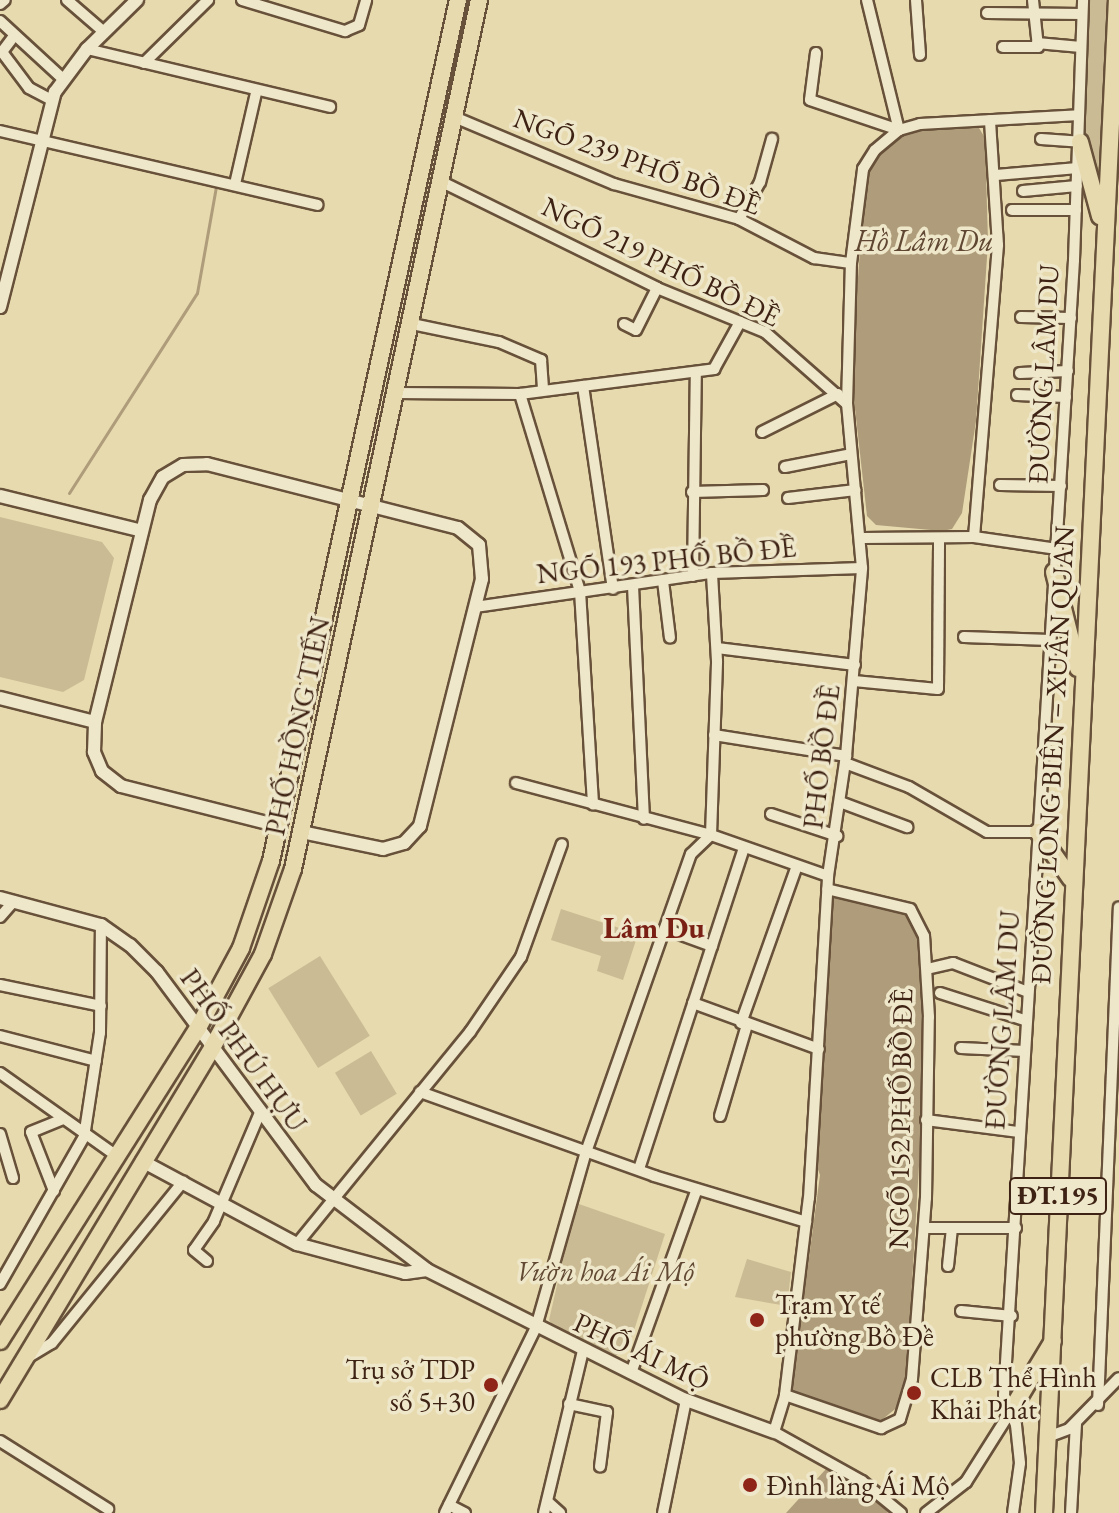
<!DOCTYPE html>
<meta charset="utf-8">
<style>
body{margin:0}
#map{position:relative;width:1119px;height:1513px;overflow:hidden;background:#e7daae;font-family:"EB Garamond",serif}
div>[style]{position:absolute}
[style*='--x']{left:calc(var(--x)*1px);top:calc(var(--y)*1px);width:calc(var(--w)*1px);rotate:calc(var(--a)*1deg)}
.green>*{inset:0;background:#cabb94;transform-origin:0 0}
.water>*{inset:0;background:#ae9c7a}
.stream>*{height:3px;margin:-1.5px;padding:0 1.5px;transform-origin:1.5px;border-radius:1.5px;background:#ae9c7a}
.roads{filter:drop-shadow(2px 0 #68513a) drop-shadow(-2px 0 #68513a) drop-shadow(0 2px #68513a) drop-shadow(0 -2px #68513a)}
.minor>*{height:10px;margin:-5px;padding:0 5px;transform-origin:5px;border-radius:5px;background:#efe7ca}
.tertiary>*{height:12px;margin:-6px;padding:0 6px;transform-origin:6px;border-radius:6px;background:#efe7ca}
.primary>*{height:16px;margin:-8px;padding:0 8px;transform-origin:8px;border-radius:8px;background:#e7daae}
.dots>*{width:22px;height:22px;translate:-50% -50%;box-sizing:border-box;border:4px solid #efe7ca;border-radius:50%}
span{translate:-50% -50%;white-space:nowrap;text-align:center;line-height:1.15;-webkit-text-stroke:7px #efe7ca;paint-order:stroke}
.shield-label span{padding:2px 6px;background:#efe7ca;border:2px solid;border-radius:6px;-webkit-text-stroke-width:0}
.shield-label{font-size:26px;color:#3e2314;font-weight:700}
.street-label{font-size:28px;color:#3e2314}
.park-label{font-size:28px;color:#614934;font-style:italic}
.poi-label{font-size:28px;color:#3e2314}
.left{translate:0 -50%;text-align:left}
.right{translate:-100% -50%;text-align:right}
.water-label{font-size:30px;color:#604733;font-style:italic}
.neighbourhood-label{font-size:30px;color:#7a1f14;font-weight:700}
</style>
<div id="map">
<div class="green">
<div style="clip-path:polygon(1090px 0,1108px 0,1098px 175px,1085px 138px)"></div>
<div style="clip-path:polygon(0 517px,102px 542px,114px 558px,84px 680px,63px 692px,0 677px)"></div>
<div style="clip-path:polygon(561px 909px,638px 934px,623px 980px,597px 971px,601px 956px,551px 940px)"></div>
<div style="left:320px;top:956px;width:94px;height:61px;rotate:58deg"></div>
<div style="left:371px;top:1051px;width:50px;height:42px;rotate:59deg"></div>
<div style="clip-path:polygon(576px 1203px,665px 1234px,629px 1346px,614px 1357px,556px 1331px,549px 1320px)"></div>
<div style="clip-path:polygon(747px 1259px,791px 1272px,787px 1306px,735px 1297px)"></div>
</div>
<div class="water">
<div style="clip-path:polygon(976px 123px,985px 138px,988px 242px,976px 421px,962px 513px,952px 529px,942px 531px,876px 525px,867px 516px,851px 373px,865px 183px,874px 158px,902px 134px,920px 127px)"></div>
<div style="clip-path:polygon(833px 891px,901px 907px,920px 927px,923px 1098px,905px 1401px,878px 1423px,791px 1393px,820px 1175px,815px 1161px)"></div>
<div style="clip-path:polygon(826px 1469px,880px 1500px,888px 1513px,786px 1513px)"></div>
</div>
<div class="stream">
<div style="--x:69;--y:493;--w:237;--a:-57.4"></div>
<div style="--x:197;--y:293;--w:109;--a:-79.9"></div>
</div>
<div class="roads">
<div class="minor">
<div style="--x:67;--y:0;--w:49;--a:40.9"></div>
<div style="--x:242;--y:0;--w:108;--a:16.8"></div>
<div style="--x:345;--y:31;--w:15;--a:-23"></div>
<div style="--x:359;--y:25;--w:26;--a:-74"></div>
<div style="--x:867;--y:0;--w:134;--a:76.2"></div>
<div style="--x:916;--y:0;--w:55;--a:85.8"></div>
<div style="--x:0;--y:4;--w:6;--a:-39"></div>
<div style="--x:987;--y:13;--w:95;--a:0.6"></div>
<div style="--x:0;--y:21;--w:86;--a:42.6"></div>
<div style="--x:14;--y:36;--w:20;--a:127"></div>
<div style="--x:2;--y:52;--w:45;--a:53.1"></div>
<div style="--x:29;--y:88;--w:26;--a:28"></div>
<div style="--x:1037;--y:43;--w:44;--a:5.2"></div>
<div style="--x:1003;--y:47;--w:35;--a:0"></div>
<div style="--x:1038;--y:47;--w:47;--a:-96.1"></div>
<div style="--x:87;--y:49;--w:250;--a:13.4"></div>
<div style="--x:816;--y:53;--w:47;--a:97.3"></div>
<div style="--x:810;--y:100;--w:94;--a:18.6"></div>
<div style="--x:144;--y:63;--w:90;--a:-44.5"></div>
<div style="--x:452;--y:116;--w:176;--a:22.8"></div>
<div style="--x:614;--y:184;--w:130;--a:15.6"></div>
<div style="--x:739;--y:219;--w:85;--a:27.5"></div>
<div style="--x:814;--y:258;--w:37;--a:8"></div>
<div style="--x:0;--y:131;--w:326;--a:13.1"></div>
<div style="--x:1041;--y:139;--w:39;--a:4"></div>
<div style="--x:996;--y:175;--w:82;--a:-4.9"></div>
<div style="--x:440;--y:181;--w:242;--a:26.2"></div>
<div style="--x:657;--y:288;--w:117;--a:22.2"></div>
<div style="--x:765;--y:332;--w:109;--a:41.3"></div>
<div style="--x:235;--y:184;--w:93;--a:-77"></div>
<div style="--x:1023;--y:191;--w:54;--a:-5.3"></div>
<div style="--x:1012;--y:210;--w:64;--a:0"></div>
<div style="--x:739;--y:219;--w:43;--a:-60.4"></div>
<div style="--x:760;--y:182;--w:45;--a:-74.4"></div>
<div style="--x:1021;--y:317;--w:50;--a:1.1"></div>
<div style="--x:412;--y:324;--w:89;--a:11.7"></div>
<div style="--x:499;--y:342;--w:46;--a:23.2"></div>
<div style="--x:541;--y:360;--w:30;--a:86"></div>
<div style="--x:624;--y:324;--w:13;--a:27"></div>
<div style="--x:636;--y:330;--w:47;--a:-63.4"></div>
<div style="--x:1020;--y:373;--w:48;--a:-2.4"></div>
<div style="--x:583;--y:386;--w:205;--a:81.6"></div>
<div style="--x:396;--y:393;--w:124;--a:0.5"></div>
<div style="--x:520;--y:394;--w:196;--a:-7.3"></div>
<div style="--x:714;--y:369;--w:54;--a:-61"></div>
<div style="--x:520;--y:394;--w:206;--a:73.1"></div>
<div style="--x:580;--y:591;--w:214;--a:86.5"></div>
<div style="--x:1017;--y:395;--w:49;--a:2.3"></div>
<div style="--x:762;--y:432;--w:85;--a:-26.6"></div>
<div style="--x:785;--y:467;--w:67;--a:-11.1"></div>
<div style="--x:1000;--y:485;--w:61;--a:0.9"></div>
<div style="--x:692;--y:492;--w:71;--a:-1.6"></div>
<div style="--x:788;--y:498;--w:68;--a:-6.7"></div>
<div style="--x:974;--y:537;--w:293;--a:-85.3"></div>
<div style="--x:998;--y:245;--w:125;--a:-93.7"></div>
<div style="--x:863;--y:538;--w:111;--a:-0.5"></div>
<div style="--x:974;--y:537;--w:84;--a:8.2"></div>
<div style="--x:693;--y:576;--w:204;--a:-89.2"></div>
<div style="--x:663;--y:581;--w:57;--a:83"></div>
<div style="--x:633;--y:586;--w:233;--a:87.3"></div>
<div style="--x:475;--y:607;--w:239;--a:-8.2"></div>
<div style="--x:712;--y:573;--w:150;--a:-1.9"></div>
<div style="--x:964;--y:637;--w:86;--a:2"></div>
<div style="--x:717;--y:648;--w:139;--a:7"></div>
<div style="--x:854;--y:681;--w:84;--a:5.4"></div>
<div style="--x:938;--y:689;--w:150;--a:-89.6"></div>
<div style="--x:714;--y:735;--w:134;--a:9"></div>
<div style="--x:845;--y:763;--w:68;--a:20.6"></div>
<div style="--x:909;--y:787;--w:90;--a:30"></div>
<div style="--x:987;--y:832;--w:51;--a:0"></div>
<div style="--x:516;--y:783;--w:202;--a:14.9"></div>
<div style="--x:711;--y:835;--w:124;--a:19.3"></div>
<div style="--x:840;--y:802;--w:72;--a:20.5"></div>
<div style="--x:771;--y:814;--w:70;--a:18.4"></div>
<div style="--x:0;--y:917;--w:20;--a:-49"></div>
<div style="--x:665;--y:929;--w:50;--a:19.9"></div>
<div style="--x:927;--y:969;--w:27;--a:-13"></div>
<div style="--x:953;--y:963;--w:80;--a:21.1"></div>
<div style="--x:0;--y:985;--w:103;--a:11.7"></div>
<div style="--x:940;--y:993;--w:91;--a:17.8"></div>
<div style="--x:693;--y:1003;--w:134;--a:20.1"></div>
<div style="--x:741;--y:1023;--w:167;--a:-70.4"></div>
<div style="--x:0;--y:1036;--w:99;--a:14.6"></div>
<div style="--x:961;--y:1048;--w:64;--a:2.7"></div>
<div style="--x:0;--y:1073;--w:143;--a:35.4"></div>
<div style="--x:420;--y:1092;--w:249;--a:19.7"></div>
<div style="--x:654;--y:1176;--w:159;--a:16.8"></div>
<div style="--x:720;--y:1116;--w:95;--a:-73.5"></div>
<div style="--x:926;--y:1120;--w:94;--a:7.4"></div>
<div style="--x:0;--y:1134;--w:46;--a:73.5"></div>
<div style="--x:639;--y:1169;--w:338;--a:-71.9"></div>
<div style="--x:54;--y:1191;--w:63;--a:-111.3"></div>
<div style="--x:31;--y:1132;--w:35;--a:-22"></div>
<div style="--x:924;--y:1228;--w:92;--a:0"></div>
<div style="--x:297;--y:1244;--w:274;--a:-50.8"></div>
<div style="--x:470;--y:1032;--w:91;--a:-55.8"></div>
<div style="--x:521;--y:957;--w:120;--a:-70.1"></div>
<div style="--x:207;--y:1261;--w:17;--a:-140"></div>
<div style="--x:194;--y:1250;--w:35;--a:-55"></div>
<div style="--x:214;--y:1221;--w:115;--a:-67"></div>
<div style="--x:948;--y:1266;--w:38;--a:-84"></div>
<div style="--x:0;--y:1284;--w:169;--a:-60.3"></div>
<div style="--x:84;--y:1137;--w:105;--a:-81.3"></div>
<div style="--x:100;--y:1033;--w:108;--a:-89.5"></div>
<div style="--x:961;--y:1311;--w:51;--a:5.6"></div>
<div style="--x:27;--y:1358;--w:29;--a:-31"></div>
<div style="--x:52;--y:1343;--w:208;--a:-50.9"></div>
<div style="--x:631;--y:1373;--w:195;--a:-70.3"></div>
<div style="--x:785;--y:1395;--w:102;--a:19"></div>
<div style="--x:881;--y:1428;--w:21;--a:-25"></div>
<div style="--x:900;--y:1419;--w:42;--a:-73.3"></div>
<div style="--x:912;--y:1379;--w:182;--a:-85.6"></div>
<div style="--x:926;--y:1198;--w:181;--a:-89.1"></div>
<div style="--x:929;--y:1017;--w:81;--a:-93.5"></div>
<div style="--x:924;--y:936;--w:30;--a:-117"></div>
<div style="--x:910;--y:909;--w:85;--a:-166.5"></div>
<div style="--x:569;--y:1404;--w:39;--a:12"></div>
<div style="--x:607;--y:1412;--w:55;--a:97.3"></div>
<div style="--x:1098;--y:1405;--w:498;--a:-87.6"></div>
<div style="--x:1050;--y:1436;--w:20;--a:-20"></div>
<div style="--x:1069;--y:1429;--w:71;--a:-45.6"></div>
<div style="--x:0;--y:1441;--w:128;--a:32.2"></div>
<div style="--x:549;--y:1503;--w:15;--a:42"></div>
<div style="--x:449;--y:1505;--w:18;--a:27"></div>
<div style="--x:445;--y:1513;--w:207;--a:-63.9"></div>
<div style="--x:536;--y:1327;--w:182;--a:-74.1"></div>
<div style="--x:586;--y:1152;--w:316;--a:-70.6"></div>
<div style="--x:691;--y:854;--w:28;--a:-44"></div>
<div style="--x:711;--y:835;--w:174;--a:-88"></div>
<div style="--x:717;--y:661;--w:88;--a:-93.3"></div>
<div style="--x:544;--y:1513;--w:167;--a:-76.5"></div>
<div style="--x:663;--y:1513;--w:115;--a:-78.5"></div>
<div style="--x:901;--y:1513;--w:50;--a:-140.6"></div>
<div style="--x:862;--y:1481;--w:101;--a:-150.9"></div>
<div style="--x:774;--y:1432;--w:39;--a:-73"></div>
<div style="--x:785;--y:1395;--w:198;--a:-83.1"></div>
<div style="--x:809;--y:1198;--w:323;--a:-86.6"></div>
<div style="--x:828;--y:876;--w:121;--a:-81.5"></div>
<div style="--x:846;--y:756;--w:189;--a:-85.1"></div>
<div style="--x:862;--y:568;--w:165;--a:-95.2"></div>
<div style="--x:847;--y:404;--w:141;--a:-88.4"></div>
<div style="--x:851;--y:263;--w:95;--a:-82.7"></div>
<div style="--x:863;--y:169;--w:22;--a:-58"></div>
<div style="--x:875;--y:150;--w:31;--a:-40"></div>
<div style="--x:899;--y:130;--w:22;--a:-16"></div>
<div style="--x:920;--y:124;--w:159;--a:-3.2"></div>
<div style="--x:926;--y:1513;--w:51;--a:-37.8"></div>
<div style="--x:966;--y:1482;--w:80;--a:-57.7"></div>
<div style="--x:1013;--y:1513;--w:50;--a:-82"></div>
<div style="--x:1020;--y:1463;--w:38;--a:-96"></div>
<div style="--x:1016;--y:1425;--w:32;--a:-112"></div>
<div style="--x:1004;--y:1395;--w:1137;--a:-86.47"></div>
<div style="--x:1074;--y:260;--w:260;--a:-88"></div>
<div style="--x:1071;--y:1513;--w:90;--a:-86.8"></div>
</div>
<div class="tertiary">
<div style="--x:0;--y:307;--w:222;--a:-75.7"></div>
<div style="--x:55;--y:92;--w:54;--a:-53.3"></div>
<div style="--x:87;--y:49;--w:70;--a:-44.4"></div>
<div style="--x:0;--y:496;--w:146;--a:13.8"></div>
<div style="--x:0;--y:698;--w:98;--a:14.2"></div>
<div style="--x:279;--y:826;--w:163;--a:-165.8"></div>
<div style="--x:121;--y:786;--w:24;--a:-142"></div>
<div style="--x:102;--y:771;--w:21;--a:-113"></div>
<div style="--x:94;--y:752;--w:30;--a:-88"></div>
<div style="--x:95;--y:722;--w:229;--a:-76.1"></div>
<div style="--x:150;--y:500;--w:26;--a:-61"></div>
<div style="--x:163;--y:477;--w:23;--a:-31"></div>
<div style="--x:183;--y:465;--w:24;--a:-2"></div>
<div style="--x:207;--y:464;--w:259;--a:14.3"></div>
<div style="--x:458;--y:528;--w:27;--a:39"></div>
<div style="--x:479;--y:545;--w:34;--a:85"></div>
<div style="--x:482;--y:579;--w:255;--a:104.1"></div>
<div style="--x:420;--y:826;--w:23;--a:133"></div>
<div style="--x:404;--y:843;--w:22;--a:164"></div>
<div style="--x:383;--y:849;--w:84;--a:-168.3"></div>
<div style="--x:0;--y:898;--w:105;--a:15"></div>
<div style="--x:101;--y:925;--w:35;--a:35"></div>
<div style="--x:130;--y:945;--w:38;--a:45"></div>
<div style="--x:157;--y:972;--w:266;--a:53.3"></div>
<div style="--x:316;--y:1185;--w:140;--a:37.4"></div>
<div style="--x:142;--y:1161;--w:176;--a:28.2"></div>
<div style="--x:297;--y:1244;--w:112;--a:15"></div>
<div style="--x:405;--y:1273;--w:22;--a:-8"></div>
<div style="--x:427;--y:1270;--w:290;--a:26.7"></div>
<div style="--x:686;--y:1400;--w:94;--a:20"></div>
</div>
<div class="primary">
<div style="--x:1080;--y:142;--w:77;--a:74.9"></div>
<div style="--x:1054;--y:572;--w:99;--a:76"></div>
<div style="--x:1038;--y:832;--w:57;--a:54.9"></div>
<div style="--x:0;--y:1341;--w:370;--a:-57.7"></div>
<div style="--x:198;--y:1028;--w:91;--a:-61.7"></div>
<div style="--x:241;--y:948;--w:92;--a:-71"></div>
<div style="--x:271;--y:861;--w:881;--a:-77.75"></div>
<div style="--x:0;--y:1400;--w:411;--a:-58.9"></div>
<div style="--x:212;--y:1048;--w:107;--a:-61.5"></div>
<div style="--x:263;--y:954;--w:90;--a:-70.6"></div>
<div style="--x:293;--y:869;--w:889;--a:-77.92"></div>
<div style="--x:1009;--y:1414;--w:85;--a:-58.9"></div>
<div style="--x:1044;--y:1513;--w:1515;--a:-87.24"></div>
</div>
</div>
<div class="dots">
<div style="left:757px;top:1320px;background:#8f2418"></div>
<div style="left:491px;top:1385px;background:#8f2418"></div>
<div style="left:914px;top:1393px;background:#8f2418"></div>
<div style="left:750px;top:1485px;background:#8f2418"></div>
</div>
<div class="shield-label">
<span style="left:1058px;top:1196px">ĐT.195</span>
</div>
<div class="street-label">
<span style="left:637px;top:161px;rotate:20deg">NGÕ 239 PHỐ BỒ ĐỀ</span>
<span style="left:661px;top:261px;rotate:26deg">NGÕ 219 PHỐ BỒ ĐỀ</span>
<span style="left:1043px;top:374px;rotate:-87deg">ĐƯỜNG LÂM DU</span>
<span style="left:666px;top:560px;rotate:-6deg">NGÕ 193 PHỐ BỒ ĐỀ</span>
<span style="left:297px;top:726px;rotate:-78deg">PHỐ HỒNG TIẾN</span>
<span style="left:1052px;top:755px;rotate:-87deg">ĐƯỜNG LONG BIÊN – XUÂN QUAN</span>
<span style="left:821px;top:757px;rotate:-83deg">PHỐ BỒ ĐỀ</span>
<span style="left:1002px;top:1020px;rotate:-86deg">ĐƯỜNG LÂM DU</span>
<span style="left:244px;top:1050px;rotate:54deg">PHỐ PHÚ HỰU</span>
<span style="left:900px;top:1119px;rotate:-89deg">NGÕ 152 PHỐ BỒ ĐỀ</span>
<span style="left:642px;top:1351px;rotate:25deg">PHỐ ÁI MỘ</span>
</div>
<div class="park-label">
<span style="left:605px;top:1271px">Vườn hoa Ái Mộ</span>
</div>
<div class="poi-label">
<span class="left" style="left:775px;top:1320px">Trạm Y tế<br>phường Bồ Đề</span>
<span class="right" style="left:475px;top:1385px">Trụ sở TDP<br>số 5+30</span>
<span class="left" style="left:930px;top:1393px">CLB Thể Hình<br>Khải Phát</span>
<span class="left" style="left:766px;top:1485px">Đình làng Ái Mộ</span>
</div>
<div class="water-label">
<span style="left:924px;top:241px">Hồ Lâm Du</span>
</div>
<div class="neighbourhood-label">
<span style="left:654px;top:928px">Lâm Du</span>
</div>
</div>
